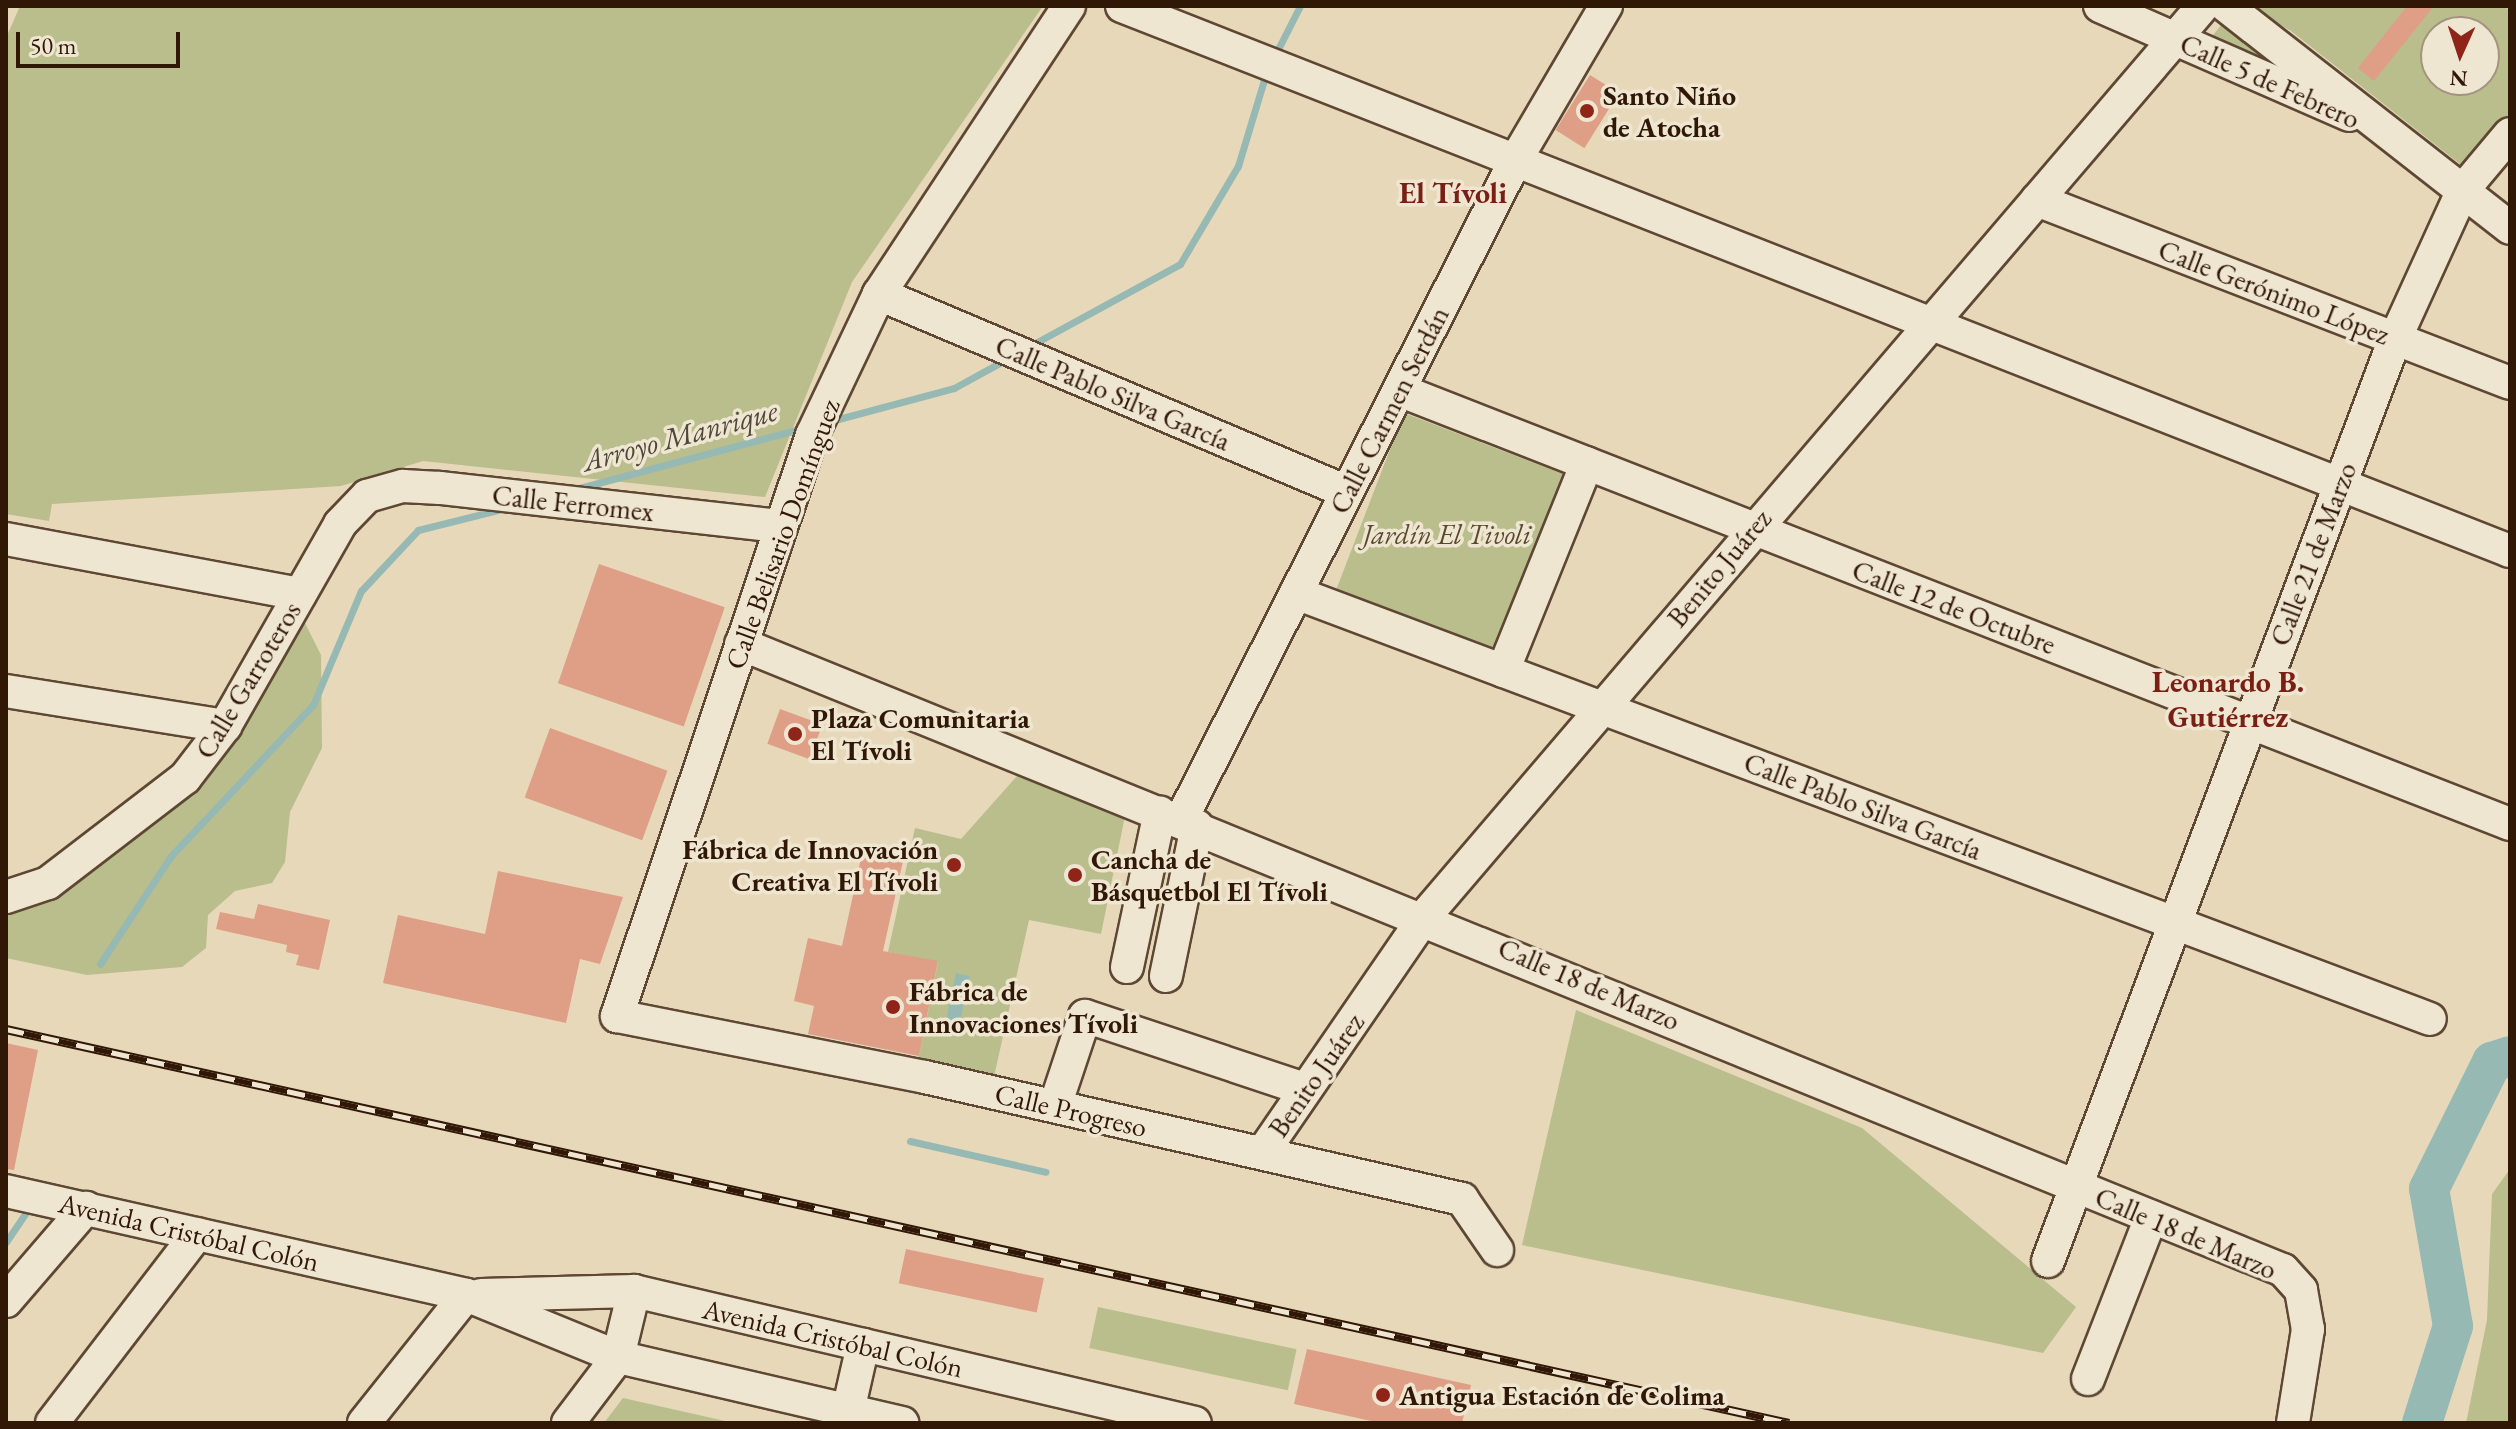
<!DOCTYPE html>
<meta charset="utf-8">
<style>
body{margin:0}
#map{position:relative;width:2516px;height:1429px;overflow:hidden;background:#e7d8b9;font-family:"EB Garamond",serif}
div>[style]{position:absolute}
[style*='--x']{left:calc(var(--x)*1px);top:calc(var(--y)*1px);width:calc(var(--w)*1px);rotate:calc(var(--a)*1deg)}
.green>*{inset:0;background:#b9be8c;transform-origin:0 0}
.water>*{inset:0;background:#97b9b4;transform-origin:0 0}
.stream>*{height:7px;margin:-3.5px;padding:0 3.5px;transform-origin:3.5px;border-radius:3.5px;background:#97b9b4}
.river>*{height:40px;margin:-20px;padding:0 20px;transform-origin:20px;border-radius:20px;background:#97b9b4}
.building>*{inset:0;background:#de9f86;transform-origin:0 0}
.roads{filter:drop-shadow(2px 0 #5e4733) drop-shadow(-2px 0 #5e4733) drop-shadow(0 2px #5e4733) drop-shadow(0 -2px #5e4733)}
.minor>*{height:32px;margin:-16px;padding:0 16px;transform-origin:16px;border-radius:16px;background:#efe6d2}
.rail>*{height:9px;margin-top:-4.5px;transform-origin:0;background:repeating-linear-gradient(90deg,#efe6d2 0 18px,#311706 0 36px);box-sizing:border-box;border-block:2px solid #311706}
.dots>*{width:22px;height:22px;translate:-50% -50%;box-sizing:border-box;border:4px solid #efe6d2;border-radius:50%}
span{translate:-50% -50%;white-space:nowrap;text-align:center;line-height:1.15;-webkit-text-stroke:7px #efe6d2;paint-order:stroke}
.street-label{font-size:28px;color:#311706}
.poi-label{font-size:28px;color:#311706;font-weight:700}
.left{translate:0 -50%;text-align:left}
.right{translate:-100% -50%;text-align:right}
.park-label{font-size:28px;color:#5a492e;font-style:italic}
.neighbourhood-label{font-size:30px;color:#7a1f14;font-weight:700}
.water-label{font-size:30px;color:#50483a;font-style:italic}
.frame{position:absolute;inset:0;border:8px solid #311706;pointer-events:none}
.north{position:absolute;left:2420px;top:16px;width:80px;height:80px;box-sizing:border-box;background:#efe6d2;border:2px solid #a39380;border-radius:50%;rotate:183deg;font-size:22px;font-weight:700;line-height:32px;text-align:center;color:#311706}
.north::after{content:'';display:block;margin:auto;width:28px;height:36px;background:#8f2418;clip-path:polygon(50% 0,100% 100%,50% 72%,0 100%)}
.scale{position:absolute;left:16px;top:32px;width:164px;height:36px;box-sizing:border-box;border:4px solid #311706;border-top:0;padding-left:10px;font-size:24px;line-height:28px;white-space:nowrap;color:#311706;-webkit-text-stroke:6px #efe6d2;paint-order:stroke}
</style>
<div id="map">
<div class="green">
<div style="clip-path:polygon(20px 6px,1043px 6px,852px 282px,765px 497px,423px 461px,341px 486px,52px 504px,49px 521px,6px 514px,6px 38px)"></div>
<div style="clip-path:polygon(evenodd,2249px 6px,2504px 6px,2510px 11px,2510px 113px,2465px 168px,2291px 31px,2249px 6px,2436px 32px,2484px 32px,2484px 80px,2436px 80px,2436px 32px)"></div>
<div style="clip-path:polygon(2225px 20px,2322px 90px,2206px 44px)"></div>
<div style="left:1404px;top:413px;width:176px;height:190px;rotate:21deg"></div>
<div style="clip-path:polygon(304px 621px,321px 655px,322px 748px,290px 812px,285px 862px,272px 883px,235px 891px,208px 915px,206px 948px,182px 967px,87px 975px,6px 958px,6px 908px,37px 905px,220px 761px)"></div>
<div style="clip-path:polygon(1017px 776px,1125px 816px,1101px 934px,1029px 920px,993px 1081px,917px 1066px,938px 962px,888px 952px,915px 828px,961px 839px)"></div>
<div style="clip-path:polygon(1576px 1010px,1862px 1128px,2076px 1307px,2043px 1353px,1522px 1245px)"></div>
<div style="clip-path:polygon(2510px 1169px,2510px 1423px,2466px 1423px,2487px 1320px,2492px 1194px)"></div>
<div style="left:1098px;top:1307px;width:203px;height:42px;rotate:12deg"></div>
<div style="clip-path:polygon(623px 1398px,734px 1423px,604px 1423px)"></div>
</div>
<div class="water">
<div style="left:956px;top:973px;width:14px;height:59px;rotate:12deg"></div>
</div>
<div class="stream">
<div style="--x:1275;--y:55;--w:55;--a:-63"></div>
<div style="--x:1028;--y:347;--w:173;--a:-28.6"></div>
<div style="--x:1180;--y:264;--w:114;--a:-59.4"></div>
<div style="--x:1238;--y:166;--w:100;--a:-73.2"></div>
<div style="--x:831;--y:421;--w:127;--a:-15"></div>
<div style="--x:954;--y:388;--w:60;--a:-28.7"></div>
<div style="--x:572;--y:490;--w:240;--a:-15"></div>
<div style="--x:100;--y:964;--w:129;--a:-56.7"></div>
<div style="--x:171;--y:856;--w:207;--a:-46.8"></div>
<div style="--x:313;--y:705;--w:124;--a:-67.2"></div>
<div style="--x:361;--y:591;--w:83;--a:-46.9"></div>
<div style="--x:418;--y:530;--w:87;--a:-14"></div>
<div style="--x:910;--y:1141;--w:139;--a:12.8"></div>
<div style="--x:6;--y:1242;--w:45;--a:-56"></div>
</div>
<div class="river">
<div style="--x:2422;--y:1423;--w:102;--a:-72.3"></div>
<div style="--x:2453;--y:1326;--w:139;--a:-99.9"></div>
<div style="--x:2429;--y:1189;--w:142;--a:-63.6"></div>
<div style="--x:2492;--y:1062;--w:19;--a:-18"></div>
</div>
<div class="building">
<div style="clip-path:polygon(2407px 6px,2434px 6px,2374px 81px,2358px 68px)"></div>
<div style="left:1590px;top:75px;width:34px;height:65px;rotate:32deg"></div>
<div style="left:599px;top:564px;width:133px;height:126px;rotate:19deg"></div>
<div style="left:780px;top:709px;width:45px;height:37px;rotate:20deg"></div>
<div style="left:550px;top:728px;width:125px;height:74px;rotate:20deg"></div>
<div style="clip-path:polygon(864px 844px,905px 852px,883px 951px,938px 961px,919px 1056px,808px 1034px,814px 1006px,794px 1001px,808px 938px,842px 946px)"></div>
<div style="clip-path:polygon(498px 871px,623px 897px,600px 964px,580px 959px,566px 1023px,383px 983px,398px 915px,485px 934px)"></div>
<div style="clip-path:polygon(258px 904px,330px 920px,319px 970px,296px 965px,299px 955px,286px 952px,287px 945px,216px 929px,220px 912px,254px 919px)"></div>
<div style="clip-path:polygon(6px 1043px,38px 1050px,14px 1170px,6px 1169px)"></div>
<div style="left:906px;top:1249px;width:141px;height:35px;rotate:12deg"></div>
<div style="clip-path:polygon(1307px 1349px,1471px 1385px,1462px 1423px,1380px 1423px,1294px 1404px)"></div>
</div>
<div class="roads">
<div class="minor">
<div style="--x:1069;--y:6;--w:345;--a:123.4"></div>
<div style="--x:879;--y:294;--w:156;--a:115.4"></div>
<div style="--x:812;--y:435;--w:613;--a:108.55"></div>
<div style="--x:617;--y:1016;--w:314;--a:11.2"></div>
<div style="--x:925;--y:1077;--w:551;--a:12.8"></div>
<div style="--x:1462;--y:1199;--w:62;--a:55.5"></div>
<div style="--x:1122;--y:6;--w:1491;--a:21.44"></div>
<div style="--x:2100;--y:6;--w:272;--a:23.6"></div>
<div style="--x:2226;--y:6;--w:360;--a:38"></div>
<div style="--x:2037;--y:200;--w:507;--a:21.15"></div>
<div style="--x:879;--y:294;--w:508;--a:22.93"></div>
<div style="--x:1399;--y:390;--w:1193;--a:21.34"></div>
<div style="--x:6;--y:539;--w:299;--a:10.6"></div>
<div style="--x:1296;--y:593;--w:1211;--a:20.59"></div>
<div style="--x:741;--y:644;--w:1664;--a:22.1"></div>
<div style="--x:2283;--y:1270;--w:27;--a:48"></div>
<div style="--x:2301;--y:1290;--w:40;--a:80"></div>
<div style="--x:2308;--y:1329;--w:95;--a:99.1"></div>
<div style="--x:1503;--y:671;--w:224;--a:-68"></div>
<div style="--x:6;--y:691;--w:222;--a:9.1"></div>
<div style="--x:1181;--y:820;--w:739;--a:-63.12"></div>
<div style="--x:1515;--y:161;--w:180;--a:-59.6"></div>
<div style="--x:6;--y:897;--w:44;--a:-18.4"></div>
<div style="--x:48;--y:883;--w:173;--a:-37.5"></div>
<div style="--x:185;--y:778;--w:66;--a:-52.4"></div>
<div style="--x:225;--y:726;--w:232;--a:-60.3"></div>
<div style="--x:340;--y:524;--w:39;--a:-46"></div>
<div style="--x:367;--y:496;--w:37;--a:-16"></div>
<div style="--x:403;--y:486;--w:37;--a:3"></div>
<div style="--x:440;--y:488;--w:343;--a:6.4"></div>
<div style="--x:1127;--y:967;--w:158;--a:-78"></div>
<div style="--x:1166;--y:976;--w:153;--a:-78.3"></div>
<div style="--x:1055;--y:1106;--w:95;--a:-71.6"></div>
<div style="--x:1085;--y:1016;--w:232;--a:18.4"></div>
<div style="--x:1263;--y:1152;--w:286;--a:-55.5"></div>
<div style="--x:1425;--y:916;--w:1197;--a:-49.47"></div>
<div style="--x:6;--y:1191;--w:472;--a:12.7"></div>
<div style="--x:466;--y:1295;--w:164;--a:22.2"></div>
<div style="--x:618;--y:1357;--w:292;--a:13.1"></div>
<div style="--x:2048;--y:1261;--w:985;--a:-69.38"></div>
<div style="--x:2395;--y:339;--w:164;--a:-65.5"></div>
<div style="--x:2463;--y:190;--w:73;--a:-50"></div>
<div style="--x:481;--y:1295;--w:153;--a:-1.5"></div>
<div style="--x:634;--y:1291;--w:576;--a:13.24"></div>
<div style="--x:6;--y:1301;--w:123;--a:-49.3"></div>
<div style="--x:2088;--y:1379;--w:174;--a:-68.7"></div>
<div style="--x:848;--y:1411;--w:68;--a:-77.2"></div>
<div style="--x:52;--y:1423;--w:238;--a:-52.5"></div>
<div style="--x:364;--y:1423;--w:164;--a:-51.4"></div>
<div style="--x:568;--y:1423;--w:83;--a:-52.9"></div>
<div style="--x:618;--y:1357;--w:68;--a:-76.4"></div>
</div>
</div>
<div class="rail">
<div style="--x:6;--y:1029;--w:1826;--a:12.46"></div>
</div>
<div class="dots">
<div style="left:1587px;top:111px;background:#8f2418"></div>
<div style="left:795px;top:734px;background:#8f2418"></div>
<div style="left:954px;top:865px;background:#8f2418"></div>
<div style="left:1075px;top:875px;background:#8f2418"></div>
<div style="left:893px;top:1007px;background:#8f2418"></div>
<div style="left:1383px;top:1395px;background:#8f2418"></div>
</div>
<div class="street-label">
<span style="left:2270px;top:81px;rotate:24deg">Calle 5 de Febrero</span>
<span style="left:2274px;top:292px;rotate:21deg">Calle Gerónimo López</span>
<span style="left:1113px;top:393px;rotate:23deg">Calle Pablo Silva García</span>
<span style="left:1389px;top:410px;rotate:-63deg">Calle Carmen Serdán</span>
<span style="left:573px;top:503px;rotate:6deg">Calle Ferromex</span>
<span style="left:782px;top:534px;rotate:-70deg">Calle Belisario Domínguez</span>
<span style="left:2313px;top:554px;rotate:-69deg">Calle 21 de Marzo</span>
<span style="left:1719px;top:568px;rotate:-50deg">Benito Juárez</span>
<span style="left:1954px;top:607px;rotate:21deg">Calle 12 de Octubre</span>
<span style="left:248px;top:680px;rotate:-59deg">Calle Garroteros</span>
<span style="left:1863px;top:806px;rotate:21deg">Calle Pablo Silva García</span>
<span style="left:1589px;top:984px;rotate:23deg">Calle 18 de Marzo</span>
<span style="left:1316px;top:1075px;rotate:-55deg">Benito Juárez</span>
<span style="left:1071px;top:1110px;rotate:13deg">Calle Progreso</span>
<span style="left:189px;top:1232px;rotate:13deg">Avenida Cristóbal Colón</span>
<span style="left:2186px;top:1233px;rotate:23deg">Calle 18 de Marzo</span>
<span style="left:833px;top:1338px;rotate:13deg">Avenida Cristóbal Colón</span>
</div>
<div class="poi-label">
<span class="left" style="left:1603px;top:111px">Santo Niño<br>de Atocha</span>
<span class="left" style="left:811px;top:734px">Plaza Comunitaria<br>El Tívoli</span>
<span class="right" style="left:938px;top:865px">Fábrica de Innovación<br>Creativa El Tívoli</span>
<span class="left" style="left:1091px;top:875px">Cancha de<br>Básquetbol El Tívoli</span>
<span class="left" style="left:909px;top:1007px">Fábrica de<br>Innovaciones Tívoli</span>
<span class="left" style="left:1399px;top:1395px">Antigua Estación de Colima</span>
</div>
<div class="park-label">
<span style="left:1447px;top:534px">Jardín El Tivoli</span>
</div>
<div class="neighbourhood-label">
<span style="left:1453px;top:193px">El Tívoli</span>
<span style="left:2228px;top:699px">Leonardo B.<br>Gutiérrez</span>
</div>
<div class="water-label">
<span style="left:680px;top:436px;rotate:-15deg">Arroyo Manrique</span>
</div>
<div class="frame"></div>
<div class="north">N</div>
<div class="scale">50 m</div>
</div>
